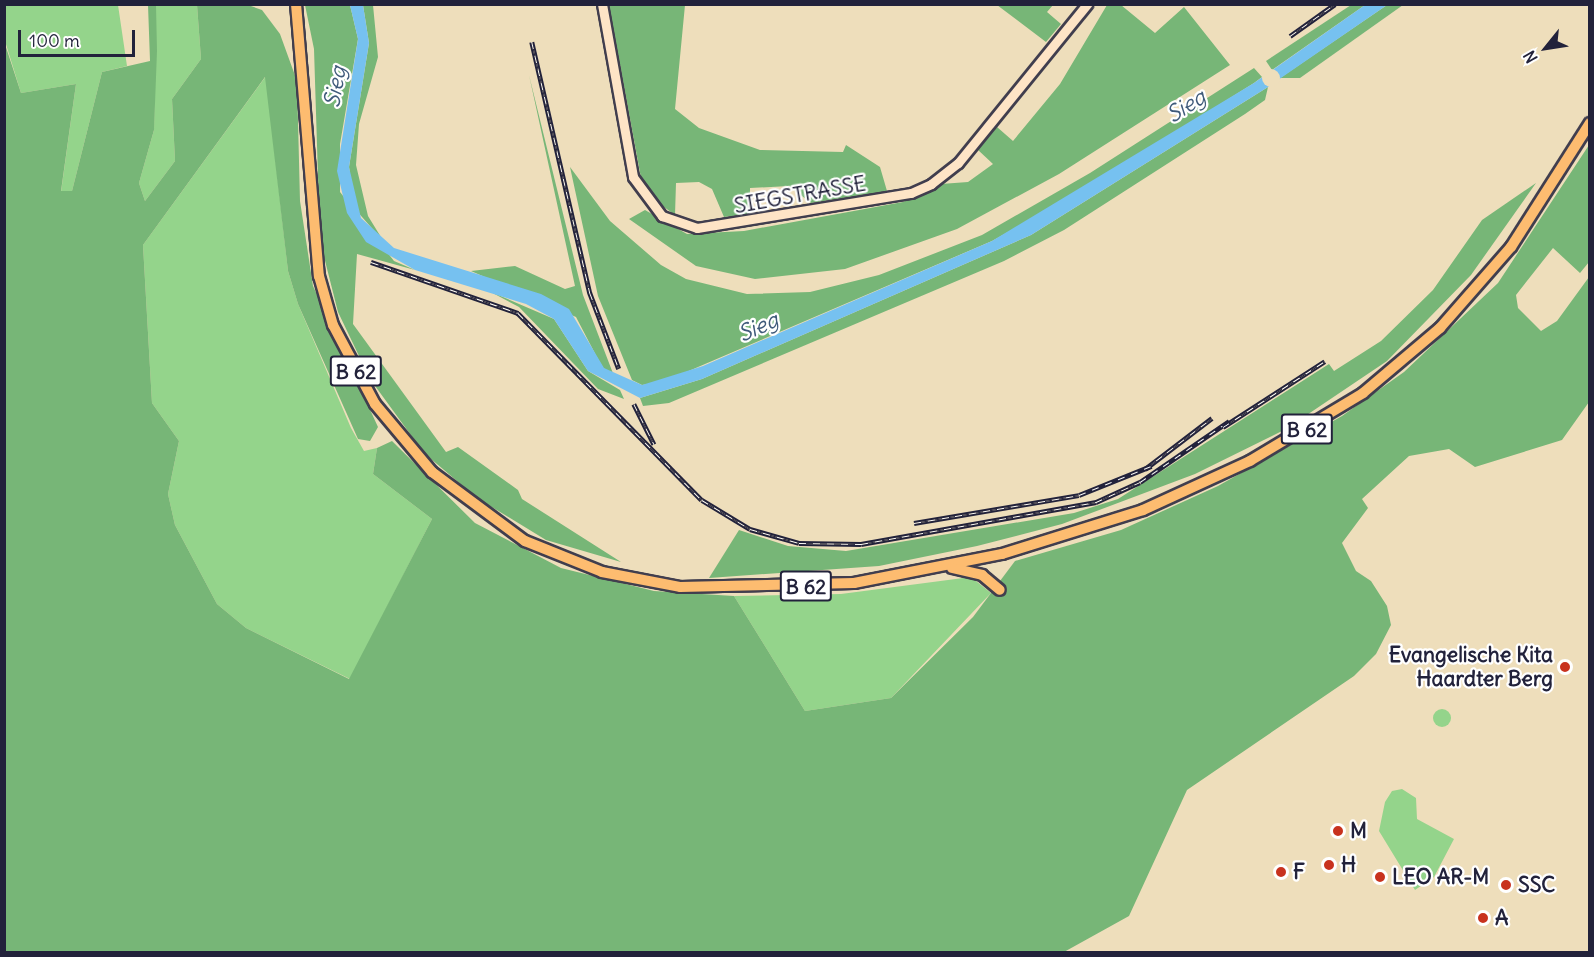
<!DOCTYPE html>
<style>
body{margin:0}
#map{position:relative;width:1594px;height:957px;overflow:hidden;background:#eedebb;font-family:Delius,sans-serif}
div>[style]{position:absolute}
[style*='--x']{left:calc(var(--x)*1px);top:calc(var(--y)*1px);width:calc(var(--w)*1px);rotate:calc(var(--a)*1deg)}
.green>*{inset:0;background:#94d48b}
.round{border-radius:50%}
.forest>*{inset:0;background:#77b677}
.water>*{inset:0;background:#76c1f0}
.pier>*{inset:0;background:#eedebb}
.roads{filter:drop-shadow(2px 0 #413e4e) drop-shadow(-2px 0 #413e4e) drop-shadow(0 2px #413e4e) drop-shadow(0 -2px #413e4e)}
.secondary>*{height:9px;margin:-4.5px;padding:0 4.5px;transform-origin:4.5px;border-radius:4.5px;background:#fee4c6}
.primary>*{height:10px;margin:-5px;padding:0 5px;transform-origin:5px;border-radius:5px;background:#fdbc70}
.rail>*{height:4.5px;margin-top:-2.25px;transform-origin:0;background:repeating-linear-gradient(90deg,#fff 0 7px,#22223b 0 14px);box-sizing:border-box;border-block:2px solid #22223b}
.dots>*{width:16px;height:16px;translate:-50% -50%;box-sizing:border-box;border:3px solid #fff;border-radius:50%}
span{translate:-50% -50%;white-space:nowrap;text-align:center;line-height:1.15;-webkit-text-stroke:4.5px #fff;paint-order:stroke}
.shield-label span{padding:2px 4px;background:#fff;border:2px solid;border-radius:4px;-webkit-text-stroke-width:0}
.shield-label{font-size:20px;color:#22223b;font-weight:700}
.street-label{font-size:21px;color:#22223b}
.poi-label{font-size:21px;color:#22223b;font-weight:700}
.right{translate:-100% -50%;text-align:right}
.left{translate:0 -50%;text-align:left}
.water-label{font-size:22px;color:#3f5a7a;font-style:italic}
.frame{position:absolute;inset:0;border:6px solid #22223b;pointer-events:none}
.north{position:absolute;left:1516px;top:18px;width:60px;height:60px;-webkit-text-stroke:4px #fff;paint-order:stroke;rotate:240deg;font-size:16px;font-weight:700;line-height:24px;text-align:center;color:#22223b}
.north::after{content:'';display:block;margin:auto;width:21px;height:27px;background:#22223b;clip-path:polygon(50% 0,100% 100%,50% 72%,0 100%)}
.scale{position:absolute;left:18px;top:30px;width:117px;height:27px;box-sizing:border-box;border:3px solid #22223b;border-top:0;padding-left:8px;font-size:18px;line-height:21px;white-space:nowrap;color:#22223b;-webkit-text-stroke:4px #fff;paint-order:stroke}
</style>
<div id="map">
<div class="green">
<div style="clip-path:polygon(4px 5px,118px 5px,127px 66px,102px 72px,72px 191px,61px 192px,76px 84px,21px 93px,5px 41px)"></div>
<div style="clip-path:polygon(156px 5px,197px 5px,201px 59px,172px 99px,175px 161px,145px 201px,139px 183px,154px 130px)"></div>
<div style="clip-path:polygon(266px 76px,288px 271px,298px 304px,351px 428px,364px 451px,377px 448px,373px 474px,432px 519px,350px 679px,246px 628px,217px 604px,175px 525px,168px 494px,179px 441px,152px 403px,143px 245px)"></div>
<div style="clip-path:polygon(971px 577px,991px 593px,891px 698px,805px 711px,734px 596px,841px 594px)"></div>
<div class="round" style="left:1433px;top:709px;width:18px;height:18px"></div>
<div style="clip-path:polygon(1402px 789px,1416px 798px,1417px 819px,1454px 839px,1434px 877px,1415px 890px,1379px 831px,1385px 802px,1392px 791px)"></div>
</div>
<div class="forest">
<div style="clip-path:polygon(148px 5px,156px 5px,157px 51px,154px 130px,139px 183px,145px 201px,175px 161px,172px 99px,201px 59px,197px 5px,248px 5px,262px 10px,280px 34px,297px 81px,300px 201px,313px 286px,378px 427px,370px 441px,358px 439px,298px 304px,288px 271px,265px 77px,143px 245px,152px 403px,179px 441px,168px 494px,175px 525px,217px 604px,246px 628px,349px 679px,432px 519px,373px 474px,377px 448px,392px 441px,475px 523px,561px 568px,654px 591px,734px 596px,805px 711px,891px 698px,973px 617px,1015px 561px,1121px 530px,1218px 486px,1342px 416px,1404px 372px,1498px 283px,1589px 145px,1589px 262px,1580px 273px,1553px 248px,1516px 295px,1518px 308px,1541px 331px,1557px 321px,1589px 277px,1589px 402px,1562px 440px,1475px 467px,1449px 449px,1409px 456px,1362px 499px,1368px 508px,1342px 543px,1356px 571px,1371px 581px,1387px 606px,1391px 625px,1376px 654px,1354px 676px,1187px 790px,1129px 916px,1064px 952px,5px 952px,4px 41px,21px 93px,76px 84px,61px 191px,72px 191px,102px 72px,150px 61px)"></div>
<div style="clip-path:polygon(305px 5px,350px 5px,358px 39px,340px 144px,340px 192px,394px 261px,415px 270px,357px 254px,353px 324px,446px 452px,458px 447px,518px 490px,522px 499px,621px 562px,546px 540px,477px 498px,424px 453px,370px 379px,338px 312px,320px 241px,314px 49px)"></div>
<div style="clip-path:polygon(363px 5px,373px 5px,378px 57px,359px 124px,356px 165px,368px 216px,384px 242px,355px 209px,349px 167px,369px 43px)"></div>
<div style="clip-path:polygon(609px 5px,685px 5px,675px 109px,699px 128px,760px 150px,843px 152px,846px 145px,880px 167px,887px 191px,811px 203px,789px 186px,750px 188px,750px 214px,724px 217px,712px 189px,699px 182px,676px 183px,675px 215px,653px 199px,641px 178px)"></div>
<div style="clip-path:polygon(997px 5px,1053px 5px,1047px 12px,1061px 24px,1046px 42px)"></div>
<div style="clip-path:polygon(1107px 5px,1121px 5px,1155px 33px,1184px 7px,1230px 65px,1059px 174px,957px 229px,845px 269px,755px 279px,696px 266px,629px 219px,645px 210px,687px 234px,744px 231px,903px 202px,941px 184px,968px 182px,993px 164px,977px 149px,997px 127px,1013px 141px,1060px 84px)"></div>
<div style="clip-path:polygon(1351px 5px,1365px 5px,1272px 70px,1266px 61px)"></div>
<div style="clip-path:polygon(1387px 5px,1403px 5px,1300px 78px,1280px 78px)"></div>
<div style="clip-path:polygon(1254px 68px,1262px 77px,1254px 83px,1077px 194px,992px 241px,663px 382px,642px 385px,632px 380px,598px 296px,570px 167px,610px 221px,661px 265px,686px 279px,747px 294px,810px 292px,879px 275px,982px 235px,1090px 173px)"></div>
<div style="clip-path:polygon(529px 75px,583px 295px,614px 376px,602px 367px,576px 317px,471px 271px,515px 266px,565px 289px,575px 286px)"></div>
<div style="clip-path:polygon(1268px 87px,1265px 100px,1245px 114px,1064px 230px,1004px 261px,669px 403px,643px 406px,640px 398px,702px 379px,1031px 235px)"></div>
<div style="clip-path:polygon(1536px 183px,1471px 275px,1387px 361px,1286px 429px,1195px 474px,1062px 524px,977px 546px,879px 566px,709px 578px,739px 530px,788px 546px,846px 551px,1074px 513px,1118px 499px,1329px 364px,1334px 371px,1381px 341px,1433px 290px,1482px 220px)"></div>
<div style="clip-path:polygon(489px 291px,554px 319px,588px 371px,620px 390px,624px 399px,598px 389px,519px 307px)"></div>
</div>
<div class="water">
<div style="clip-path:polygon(350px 5px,363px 5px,369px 43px,349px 167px,361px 218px,394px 248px,541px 294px,569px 309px,604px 368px,642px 385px,703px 366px,992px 241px,1254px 83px,1365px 5px,1387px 5px,1268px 87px,1031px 235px,702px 379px,640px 398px,588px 371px,554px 319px,526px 304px,415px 270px,366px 242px,347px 213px,337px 171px,358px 39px)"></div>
</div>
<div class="pier">
<div class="round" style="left:1262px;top:69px;width:18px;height:18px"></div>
</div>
<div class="roads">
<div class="secondary">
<div style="--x:602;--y:4;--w:176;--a:79.8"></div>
<div style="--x:633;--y:177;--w:49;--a:53.4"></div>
<div style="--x:662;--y:216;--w:37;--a:19"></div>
<div style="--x:697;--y:228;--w:217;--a:-9.3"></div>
<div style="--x:911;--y:193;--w:22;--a:-24"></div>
<div style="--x:931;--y:184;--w:34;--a:-38"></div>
<div style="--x:958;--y:163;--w:205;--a:-50.9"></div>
</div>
<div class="primary">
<div style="--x:296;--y:4;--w:273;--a:85.2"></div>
<div style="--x:319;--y:276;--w:51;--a:74.1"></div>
<div style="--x:333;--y:325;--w:89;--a:62"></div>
<div style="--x:375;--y:404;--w:89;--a:50"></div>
<div style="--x:432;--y:472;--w:116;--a:36.6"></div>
<div style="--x:525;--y:541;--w:83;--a:21.9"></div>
<div style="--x:602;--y:572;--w:79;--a:10.9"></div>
<div style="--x:680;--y:587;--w:174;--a:-1.3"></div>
<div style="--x:854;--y:583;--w:151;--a:-11.1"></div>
<div style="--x:1002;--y:554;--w:148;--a:-17.3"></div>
<div style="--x:1143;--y:510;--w:118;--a:-24.6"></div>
<div style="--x:1250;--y:461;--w:132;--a:-31"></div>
<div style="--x:1363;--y:393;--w:101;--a:-40.2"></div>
<div style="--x:1440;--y:328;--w:108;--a:-48.8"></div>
<div style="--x:1511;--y:247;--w:147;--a:-57.5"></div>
<div style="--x:952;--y:568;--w:31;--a:13"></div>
<div style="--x:982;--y:575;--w:23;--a:40"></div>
</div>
</div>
<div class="rail">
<div style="--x:1290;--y:36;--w:55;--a:-35.4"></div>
<div style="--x:532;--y:42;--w:258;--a:77"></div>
<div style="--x:590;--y:293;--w:81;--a:69.1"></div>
<div style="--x:371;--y:262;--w:156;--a:19.1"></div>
<div style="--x:518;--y:313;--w:262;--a:45.5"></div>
<div style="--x:702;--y:500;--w:56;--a:31.1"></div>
<div style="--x:750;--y:529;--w:51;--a:15.9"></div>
<div style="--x:799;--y:543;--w:62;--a:0.9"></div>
<div style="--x:861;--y:544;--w:239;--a:-10.1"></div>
<div style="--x:1096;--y:502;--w:48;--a:-24.4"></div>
<div style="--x:1140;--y:482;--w:108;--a:-34.4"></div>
<div style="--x:634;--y:404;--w:45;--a:63.4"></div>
<div style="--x:1223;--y:427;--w:121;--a:-32.9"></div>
<div style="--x:1145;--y:469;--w:84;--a:-37.3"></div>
<div style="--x:914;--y:523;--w:167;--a:-9.6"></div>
<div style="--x:1079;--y:495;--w:78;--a:-21.9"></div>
</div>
<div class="dots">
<div style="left:1565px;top:667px;background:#c8321e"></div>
<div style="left:1338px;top:831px;background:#c8321e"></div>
<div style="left:1329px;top:865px;background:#c8321e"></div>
<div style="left:1281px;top:872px;background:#c8321e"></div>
<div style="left:1380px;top:877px;background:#c8321e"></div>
<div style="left:1506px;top:885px;background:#c8321e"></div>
<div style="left:1483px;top:918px;background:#c8321e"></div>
</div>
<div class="shield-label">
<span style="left:356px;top:371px">B 62</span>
<span style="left:1307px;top:429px">B 62</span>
<span style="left:806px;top:586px">B 62</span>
</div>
<div class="street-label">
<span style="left:800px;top:195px;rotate:-10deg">SIEGSTRASSE</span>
</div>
<div class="poi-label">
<span class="right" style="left:1553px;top:667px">Evangelische Kita<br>Haardter Berg</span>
<span class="left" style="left:1350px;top:831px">M</span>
<span class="left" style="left:1341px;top:865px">H</span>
<span class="left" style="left:1293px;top:872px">F</span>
<span class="left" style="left:1392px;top:877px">LEO AR-M</span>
<span class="left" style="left:1518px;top:885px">SSC</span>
<span class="left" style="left:1495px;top:918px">A</span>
</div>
<div class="water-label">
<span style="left:335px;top:87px;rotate:-80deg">Sieg</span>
<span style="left:1186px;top:106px;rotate:-32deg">Sieg</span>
<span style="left:758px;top:327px;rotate:-24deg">Sieg</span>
</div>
<div class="frame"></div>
<div class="north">N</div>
<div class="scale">100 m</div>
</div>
